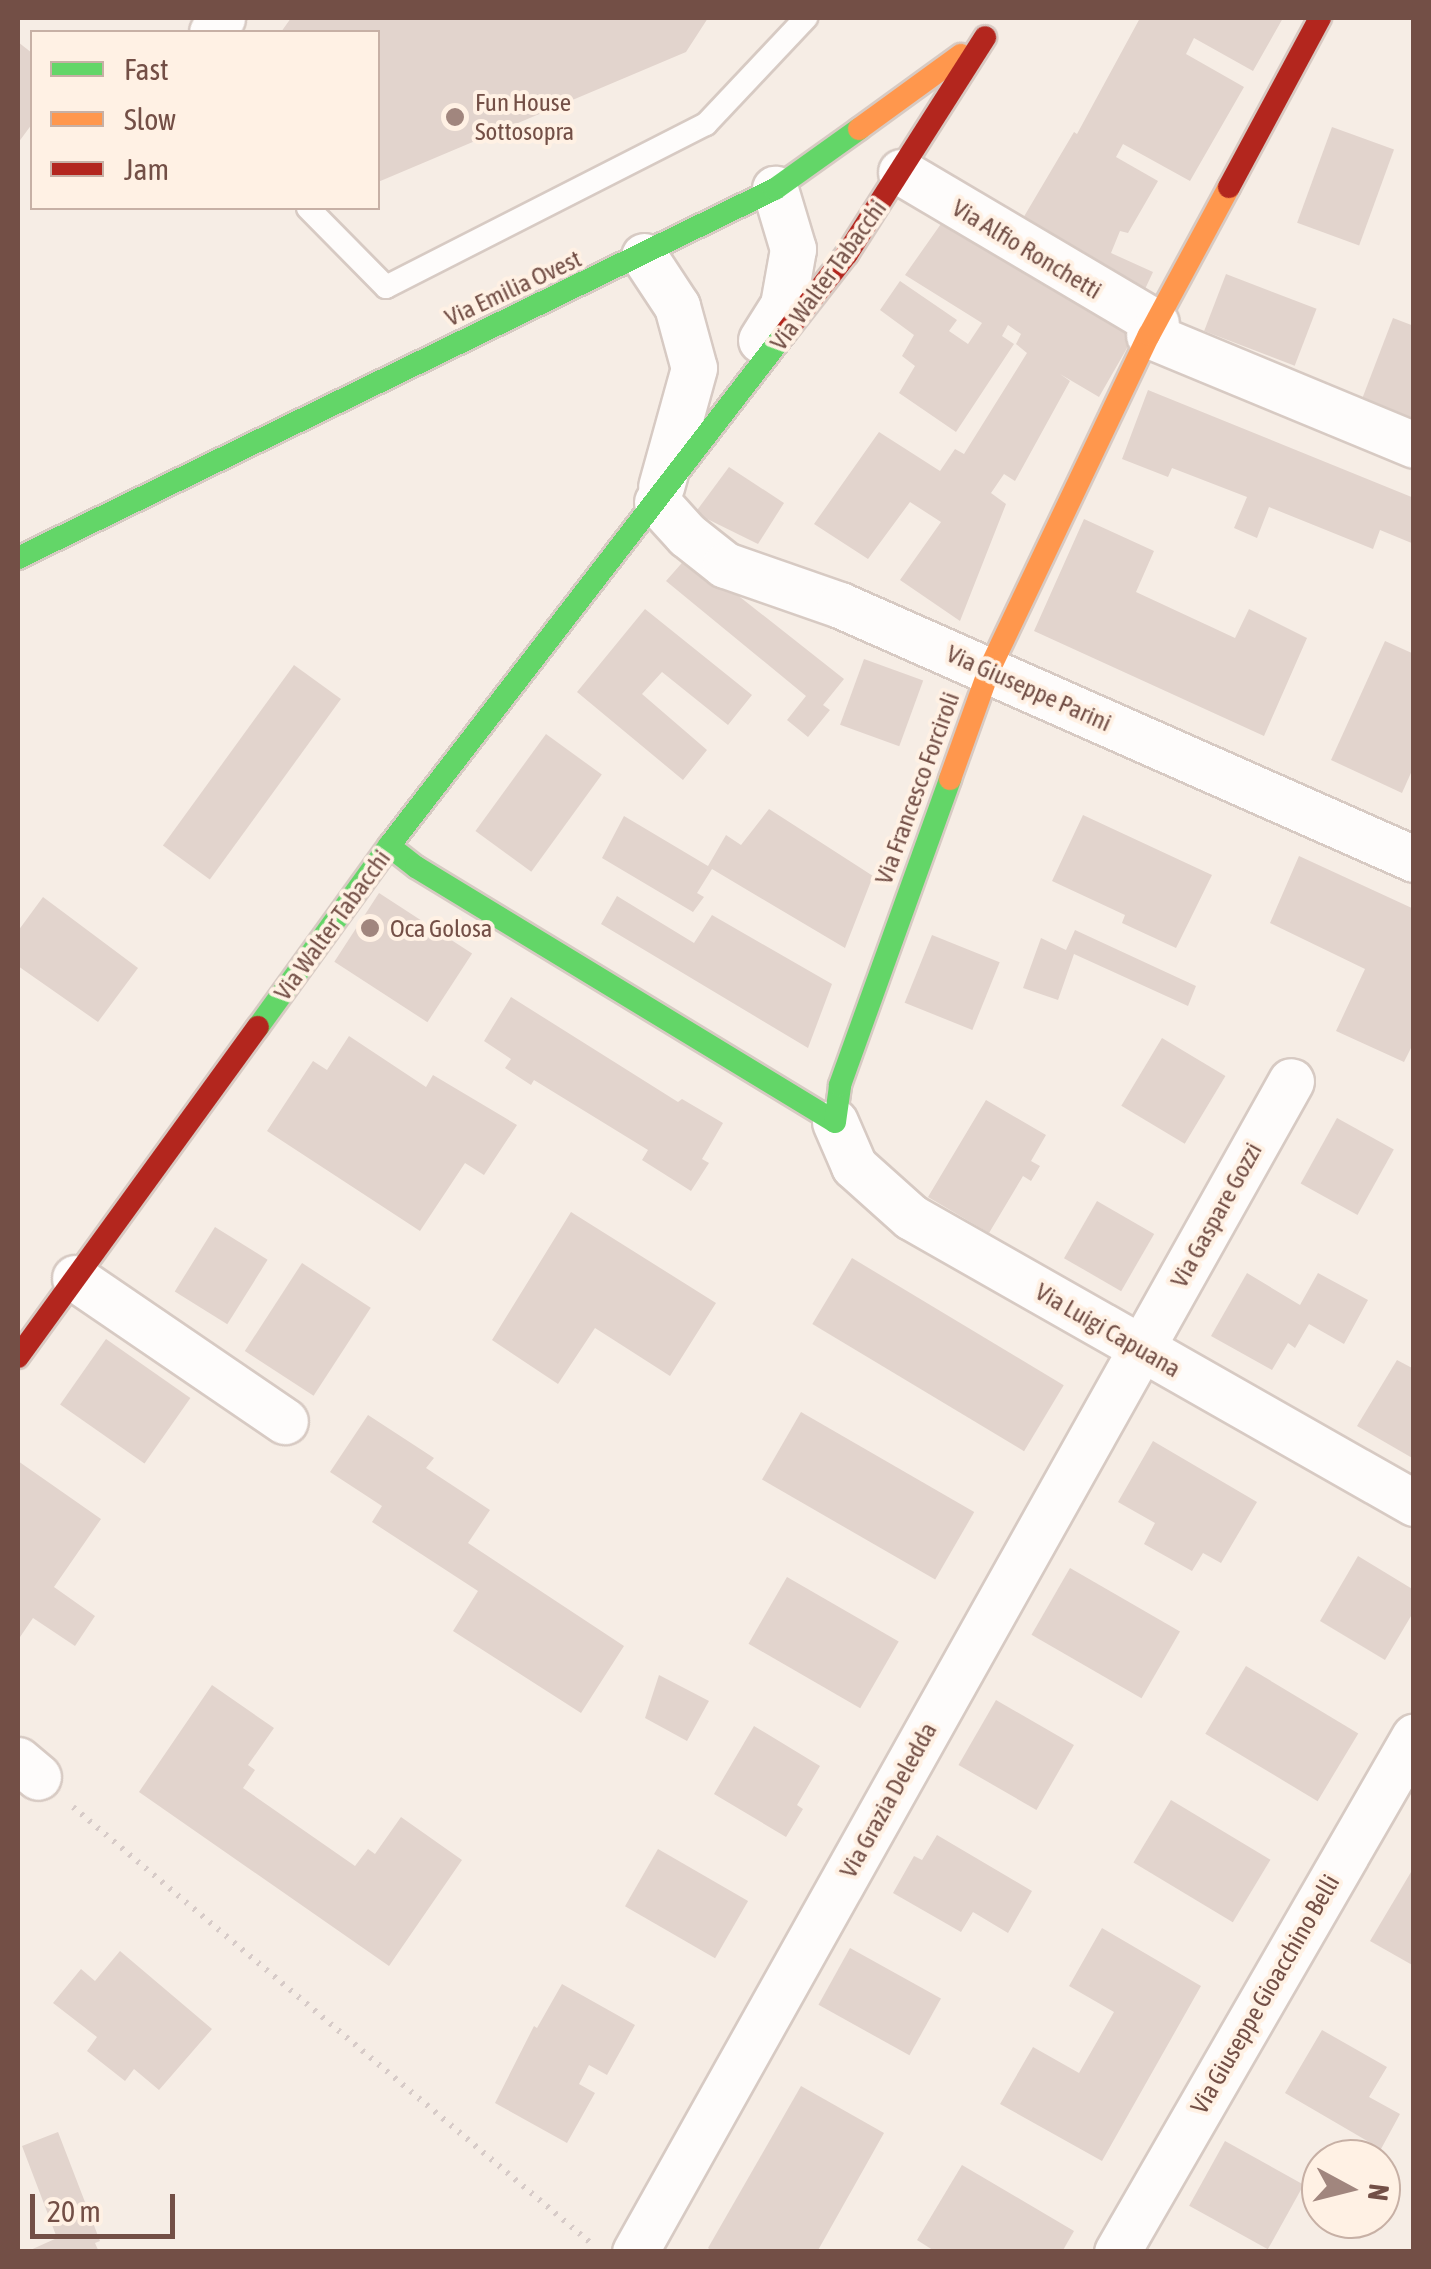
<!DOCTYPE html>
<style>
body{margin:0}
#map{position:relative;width:1431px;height:2269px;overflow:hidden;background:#f6ede5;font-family:"Asap Condensed",sans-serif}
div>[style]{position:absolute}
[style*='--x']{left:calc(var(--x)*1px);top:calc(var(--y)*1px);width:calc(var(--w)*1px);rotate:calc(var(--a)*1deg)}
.building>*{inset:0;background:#e2d4cd;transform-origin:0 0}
.path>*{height:6px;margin-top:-3px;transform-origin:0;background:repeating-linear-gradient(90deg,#d7cbc8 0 2.5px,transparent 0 10.5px)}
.roads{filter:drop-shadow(2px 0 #d7cac3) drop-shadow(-2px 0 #d7cac3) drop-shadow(0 2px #d7cac3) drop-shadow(0 -2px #d7cac3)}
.lane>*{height:22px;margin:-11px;padding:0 11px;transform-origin:11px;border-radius:11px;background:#fefcfb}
.street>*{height:45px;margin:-22.5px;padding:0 22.5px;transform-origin:22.5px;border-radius:22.5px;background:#fefcfb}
.fast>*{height:22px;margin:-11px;padding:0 11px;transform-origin:11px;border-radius:11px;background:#63d668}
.slow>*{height:22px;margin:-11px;padding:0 11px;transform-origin:11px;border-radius:11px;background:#ff974d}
.jam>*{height:22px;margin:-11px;padding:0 11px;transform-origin:11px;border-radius:11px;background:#b3261e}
.dots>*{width:28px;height:28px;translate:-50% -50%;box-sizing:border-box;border:5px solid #fff1e4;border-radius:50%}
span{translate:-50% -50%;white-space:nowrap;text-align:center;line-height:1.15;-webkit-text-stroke:8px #fff1e4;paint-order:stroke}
.poi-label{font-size:25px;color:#734f46}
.left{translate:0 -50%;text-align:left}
.street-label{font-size:25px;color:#734f46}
.frame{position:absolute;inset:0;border:20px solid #734f46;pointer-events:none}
.legend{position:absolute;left:30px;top:30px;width:350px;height:180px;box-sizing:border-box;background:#fff1e4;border:2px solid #c7b0a5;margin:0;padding:12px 18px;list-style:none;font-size:30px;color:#734f46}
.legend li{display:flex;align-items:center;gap:20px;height:50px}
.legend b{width:50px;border:2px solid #c7b0a5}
.north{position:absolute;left:1301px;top:2139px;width:100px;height:100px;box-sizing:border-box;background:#fff1e4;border:2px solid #c7b0a5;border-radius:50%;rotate:97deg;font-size:28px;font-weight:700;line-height:40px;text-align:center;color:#734f46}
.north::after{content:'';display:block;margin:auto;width:35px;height:45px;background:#a1867e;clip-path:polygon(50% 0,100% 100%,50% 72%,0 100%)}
.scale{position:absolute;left:30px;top:2194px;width:145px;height:45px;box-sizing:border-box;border:5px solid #734f46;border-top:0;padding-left:12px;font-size:30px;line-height:35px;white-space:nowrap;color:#734f46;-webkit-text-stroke:8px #fff1e4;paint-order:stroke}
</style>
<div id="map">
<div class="building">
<div style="clip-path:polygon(291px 18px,708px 18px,686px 52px,378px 182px,378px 32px,281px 32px)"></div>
<div style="clip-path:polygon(1140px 18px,1283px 18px,1253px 71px,1194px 38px,1186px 54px,1244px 87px,1190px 181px,1123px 144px,1116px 157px,1158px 181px,1128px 233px,1120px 231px,1111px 253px,1153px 272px,1138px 304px,1019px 225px,1074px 132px,1077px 134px)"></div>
<div style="clip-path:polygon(18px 42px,32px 53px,32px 124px,18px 143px)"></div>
<div style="left:1332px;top:127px;width:66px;height:102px;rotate:20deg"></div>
<div style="clip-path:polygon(950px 211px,1138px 329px,1099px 397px,1060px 374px,1070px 381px,1015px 481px,1004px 474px,991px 493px,1006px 504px,960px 621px,900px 580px,941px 522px,910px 502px,868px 559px,814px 524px,879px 432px,940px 471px,955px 449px,964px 454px,1027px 353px,1016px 344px,1021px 334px,1008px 325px,1002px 336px,1014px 344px,956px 432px,899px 393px,915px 366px,902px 356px,914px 335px,880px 310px,900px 281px,957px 320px,949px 331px,968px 344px,982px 323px,905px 275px)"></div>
<div style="left:1226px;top:274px;width:97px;height:61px;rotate:21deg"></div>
<div style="clip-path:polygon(1393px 318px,1414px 326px,1414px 420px,1362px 399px)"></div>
<div style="clip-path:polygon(1148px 390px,1414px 498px,1414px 544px,1380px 530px,1373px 549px,1269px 507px,1257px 538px,1234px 528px,1247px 497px,1172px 468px,1168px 477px,1122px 459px)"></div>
<div style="clip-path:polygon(729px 467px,784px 503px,758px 544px,695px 513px)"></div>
<div style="clip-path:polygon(1084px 519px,1154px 551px,1136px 592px,1235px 638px,1249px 609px,1307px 638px,1264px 736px,1034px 631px)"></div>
<div style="clip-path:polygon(688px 556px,844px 679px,823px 705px,830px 710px,808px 737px,787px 720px,806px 696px,666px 581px)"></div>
<div style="clip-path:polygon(645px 609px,752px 695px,728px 725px,662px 672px,642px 694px,707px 750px,683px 780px,577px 692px)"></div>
<div style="clip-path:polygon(1385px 641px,1414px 654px,1414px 766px,1402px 793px,1331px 760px)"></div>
<div style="left:864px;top:659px;width:63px;height:70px;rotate:20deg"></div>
<div style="left:294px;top:665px;width:58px;height:223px;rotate:36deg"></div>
<div style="left:546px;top:734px;width:69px;height:120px;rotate:36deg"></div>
<div style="clip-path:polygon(769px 809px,873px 876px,845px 948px,712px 869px,697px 893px,704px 897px,693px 912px,602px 858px,624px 816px,708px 866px,726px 835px,741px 845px)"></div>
<div style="clip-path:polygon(1083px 815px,1212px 875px,1176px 948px,1122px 923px,1125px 915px,1052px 881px)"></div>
<div style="clip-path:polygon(1299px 856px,1414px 909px,1414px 1042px,1404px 1062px,1336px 1031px,1365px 969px,1270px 923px)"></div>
<div style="left:379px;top:893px;width:111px;height:82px;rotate:33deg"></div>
<div style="clip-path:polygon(617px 896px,694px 943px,712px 915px,832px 984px,808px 1048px,601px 924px)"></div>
<div style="clip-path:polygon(43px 897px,138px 968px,98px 1022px,18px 966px,18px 931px)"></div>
<div style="clip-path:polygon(1075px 930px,1196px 986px,1188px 1006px,1074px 954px,1058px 1000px,1023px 988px,1041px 938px,1066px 950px)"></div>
<div style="left:932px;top:935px;width:73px;height:73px;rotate:22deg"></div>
<div style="clip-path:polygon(511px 997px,678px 1102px,682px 1099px,723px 1123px,702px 1159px,709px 1163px,691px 1191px,642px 1160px,648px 1150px,534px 1080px,531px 1085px,505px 1068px,511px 1059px,484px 1041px)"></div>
<div style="clip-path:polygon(349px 1036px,426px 1087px,433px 1075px,517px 1125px,484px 1175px,465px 1163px,420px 1231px,267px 1131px,313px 1061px,327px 1070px)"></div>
<div style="left:1162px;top:1038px;width:74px;height:79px;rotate:31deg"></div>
<div style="clip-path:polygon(986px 1100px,1046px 1135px,1031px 1161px,1040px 1166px,1031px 1181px,1023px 1176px,989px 1233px,928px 1197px)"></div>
<div style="left:1337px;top:1118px;width:65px;height:75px;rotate:29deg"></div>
<div style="left:1097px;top:1201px;width:66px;height:66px;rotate:30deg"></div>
<div style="clip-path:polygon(571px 1212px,716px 1303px,670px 1376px,595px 1328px,558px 1384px,492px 1340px)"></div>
<div style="left:215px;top:1227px;width:62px;height:76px;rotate:32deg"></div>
<div style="left:852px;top:1258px;width:247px;height:77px;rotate:31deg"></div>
<div style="left:302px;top:1263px;width:82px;height:105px;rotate:33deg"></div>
<div style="clip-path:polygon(1247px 1273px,1300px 1305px,1318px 1273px,1368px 1300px,1344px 1344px,1309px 1324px,1295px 1348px,1288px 1343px,1272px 1370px,1211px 1336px)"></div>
<div style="left:106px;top:1339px;width:103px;height:80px;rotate:35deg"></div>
<div style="clip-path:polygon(1397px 1360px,1414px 1369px,1414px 1459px,1357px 1426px)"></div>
<div style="left:801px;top:1412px;width:200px;height:78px;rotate:30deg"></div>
<div style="clip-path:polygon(368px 1415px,434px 1458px,426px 1468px,490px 1510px,468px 1543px,624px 1646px,581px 1713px,453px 1631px,478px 1591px,372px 1522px,382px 1506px,330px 1472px)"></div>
<div style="clip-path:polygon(1153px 1441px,1257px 1502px,1221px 1563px,1203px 1553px,1192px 1571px,1144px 1544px,1155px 1523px,1118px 1502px)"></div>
<div style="clip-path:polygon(18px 1461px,101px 1519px,54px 1587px,95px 1616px,75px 1646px,33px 1618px,18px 1640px)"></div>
<div style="clip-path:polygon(1358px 1556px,1414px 1590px,1414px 1611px,1385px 1660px,1320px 1621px)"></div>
<div style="left:1070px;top:1568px;width:127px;height:77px;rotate:30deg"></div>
<div style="left:787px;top:1577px;width:129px;height:77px;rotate:30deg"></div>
<div style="left:1246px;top:1666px;width:131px;height:79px;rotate:31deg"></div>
<div style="clip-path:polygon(659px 1675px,709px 1701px,687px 1741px,645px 1718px)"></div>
<div style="clip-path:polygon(212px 1685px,274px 1728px,248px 1765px,255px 1770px,243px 1788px,355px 1866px,368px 1849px,375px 1854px,401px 1817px,462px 1860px,389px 1966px,139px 1792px)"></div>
<div style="left:996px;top:1700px;width:90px;height:75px;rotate:30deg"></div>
<div style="clip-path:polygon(754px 1726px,820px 1766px,797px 1805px,803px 1809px,786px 1837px,714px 1794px)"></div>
<div style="left:1171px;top:1800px;width:116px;height:73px;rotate:31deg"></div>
<div style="clip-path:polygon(937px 1835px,1032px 1891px,1008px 1933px,973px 1912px,961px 1932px,893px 1893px,914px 1856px,922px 1860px)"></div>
<div style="left:658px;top:1849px;width:104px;height:66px;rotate:30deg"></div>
<div style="clip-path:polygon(1414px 1867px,1414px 1966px,1370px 1941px)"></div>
<div style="clip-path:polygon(1102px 1928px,1201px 1986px,1102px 2161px,1000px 2104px,1033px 2047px,1079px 2073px,1114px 2012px,1069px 1986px)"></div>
<div style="left:850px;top:1948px;width:104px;height:65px;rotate:29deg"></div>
<div style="clip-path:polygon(120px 1951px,212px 2029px,159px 2090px,134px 2069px,125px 2081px,87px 2051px,97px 2037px,53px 2003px,81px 1969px,95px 1981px)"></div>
<div style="clip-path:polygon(562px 1984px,635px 2025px,607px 2075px,589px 2065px,579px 2084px,595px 2093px,567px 2143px,495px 2103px,534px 2026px,537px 2028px)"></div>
<div style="clip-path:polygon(1322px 2030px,1387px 2067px,1369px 2097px,1400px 2114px,1381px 2149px,1285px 2093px)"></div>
<div style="clip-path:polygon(801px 2086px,884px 2133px,817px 2252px,713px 2252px,708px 2248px)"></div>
<div style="clip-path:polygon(58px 2132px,100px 2241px,95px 2243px,99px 2252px,26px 2252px,57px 2238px,22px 2146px)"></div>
<div style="left:1225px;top:2141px;width:90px;height:74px;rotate:29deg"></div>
<div style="clip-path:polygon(962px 2165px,1074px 2231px,1062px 2252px,936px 2252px,917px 2240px)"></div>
</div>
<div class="path">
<div style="--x:73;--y:1807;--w:678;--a:40.1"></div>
</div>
<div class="roads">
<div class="lane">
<div style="--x:308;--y:208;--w:111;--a:45.4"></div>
<div style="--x:386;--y:287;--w:359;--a:-27"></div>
<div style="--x:706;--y:124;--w:146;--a:-46.7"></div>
</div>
<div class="street">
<div style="--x:212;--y:32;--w:17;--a:-54"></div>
<div style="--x:901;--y:172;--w:296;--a:30.6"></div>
<div style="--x:644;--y:256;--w:60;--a:56.6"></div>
<div style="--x:677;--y:306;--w:64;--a:74.7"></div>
<div style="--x:694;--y:368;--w:123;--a:105.5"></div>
<div style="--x:1149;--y:335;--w:287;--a:22.5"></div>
<div style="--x:761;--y:340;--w:41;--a:-57.8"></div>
<div style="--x:783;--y:305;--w:57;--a:-79.9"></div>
<div style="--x:793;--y:249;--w:63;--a:-106.7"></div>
<div style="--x:657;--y:502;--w:45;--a:47.7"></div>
<div style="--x:687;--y:535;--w:48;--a:38.3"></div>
<div style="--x:725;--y:565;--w:122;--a:19.2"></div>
<div style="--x:840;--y:605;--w:628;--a:23.87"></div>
<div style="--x:835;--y:1122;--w:48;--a:66.6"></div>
<div style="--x:854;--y:1166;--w:76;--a:41.8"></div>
<div style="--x:911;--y:1217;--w:579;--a:29.62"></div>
<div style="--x:75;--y:1278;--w:254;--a:34.3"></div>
<div style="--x:18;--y:1760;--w:26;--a:40"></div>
<div style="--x:635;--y:2252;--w:1342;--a:-60.74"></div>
<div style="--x:1117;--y:2252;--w:595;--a:-60.03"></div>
</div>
<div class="fast">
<div style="--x:18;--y:558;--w:842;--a:-25.99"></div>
<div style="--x:775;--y:189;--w:103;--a:-35.5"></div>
<div style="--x:389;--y:846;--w:34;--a:38"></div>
<div style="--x:416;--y:867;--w:490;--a:31.3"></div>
<div style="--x:835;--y:1122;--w:37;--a:-82"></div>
<div style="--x:840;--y:1085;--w:325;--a:-70.2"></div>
<div style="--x:258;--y:1027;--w:223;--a:-54.1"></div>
<div style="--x:389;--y:846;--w:649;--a:-52.32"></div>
</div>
<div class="slow">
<div style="--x:859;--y:129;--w:126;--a:-36"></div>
<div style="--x:950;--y:779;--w:116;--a:-70.3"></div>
<div style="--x:989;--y:670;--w:371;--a:-64.5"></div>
<div style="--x:1149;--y:335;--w:168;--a:-61.6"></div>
</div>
<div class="jam">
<div style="--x:1229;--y:187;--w:192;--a:-61.7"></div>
<div style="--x:786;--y:332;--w:99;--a:-52"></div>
<div style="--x:847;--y:254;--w:257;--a:-57.5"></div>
<div style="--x:18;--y:1357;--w:408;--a:-54"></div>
</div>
</div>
<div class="dots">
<div style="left:455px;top:117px;background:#a1867e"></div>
<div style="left:370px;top:928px;background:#a1867e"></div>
</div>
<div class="poi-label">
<span class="left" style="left:475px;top:117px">Fun House<br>Sottosopra</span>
<span class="left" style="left:390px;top:928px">Oca Golosa</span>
</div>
<div class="street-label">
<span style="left:1027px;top:249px;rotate:31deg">Via Alfio Ronchetti</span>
<span style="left:828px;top:275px;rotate:-54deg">Via Walter Tabacchi</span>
<span style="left:513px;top:288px;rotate:-25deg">Via Emilia Ovest</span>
<span style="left:1029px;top:688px;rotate:24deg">Via Giuseppe Parini</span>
<span style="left:917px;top:788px;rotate:-70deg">Via Francesco Forciroli</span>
<span style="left:332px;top:925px;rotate:-54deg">Via Walter Tabacchi</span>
<span style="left:1216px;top:1215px;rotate:-61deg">Via Gaspare Gozzi</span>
<span style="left:1108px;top:1330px;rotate:30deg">Via Luigi Capuana</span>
<span style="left:888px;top:1800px;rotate:-61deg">Via Grazia Deledda</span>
<span style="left:1265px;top:1994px;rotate:-60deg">Via Giuseppe Gioacchino Belli</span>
</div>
<div class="frame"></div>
<ul class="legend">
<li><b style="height:12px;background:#63d668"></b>Fast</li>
<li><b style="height:12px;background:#ff974d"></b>Slow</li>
<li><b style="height:12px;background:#b3261e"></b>Jam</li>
</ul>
<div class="north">N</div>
<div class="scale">20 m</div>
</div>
